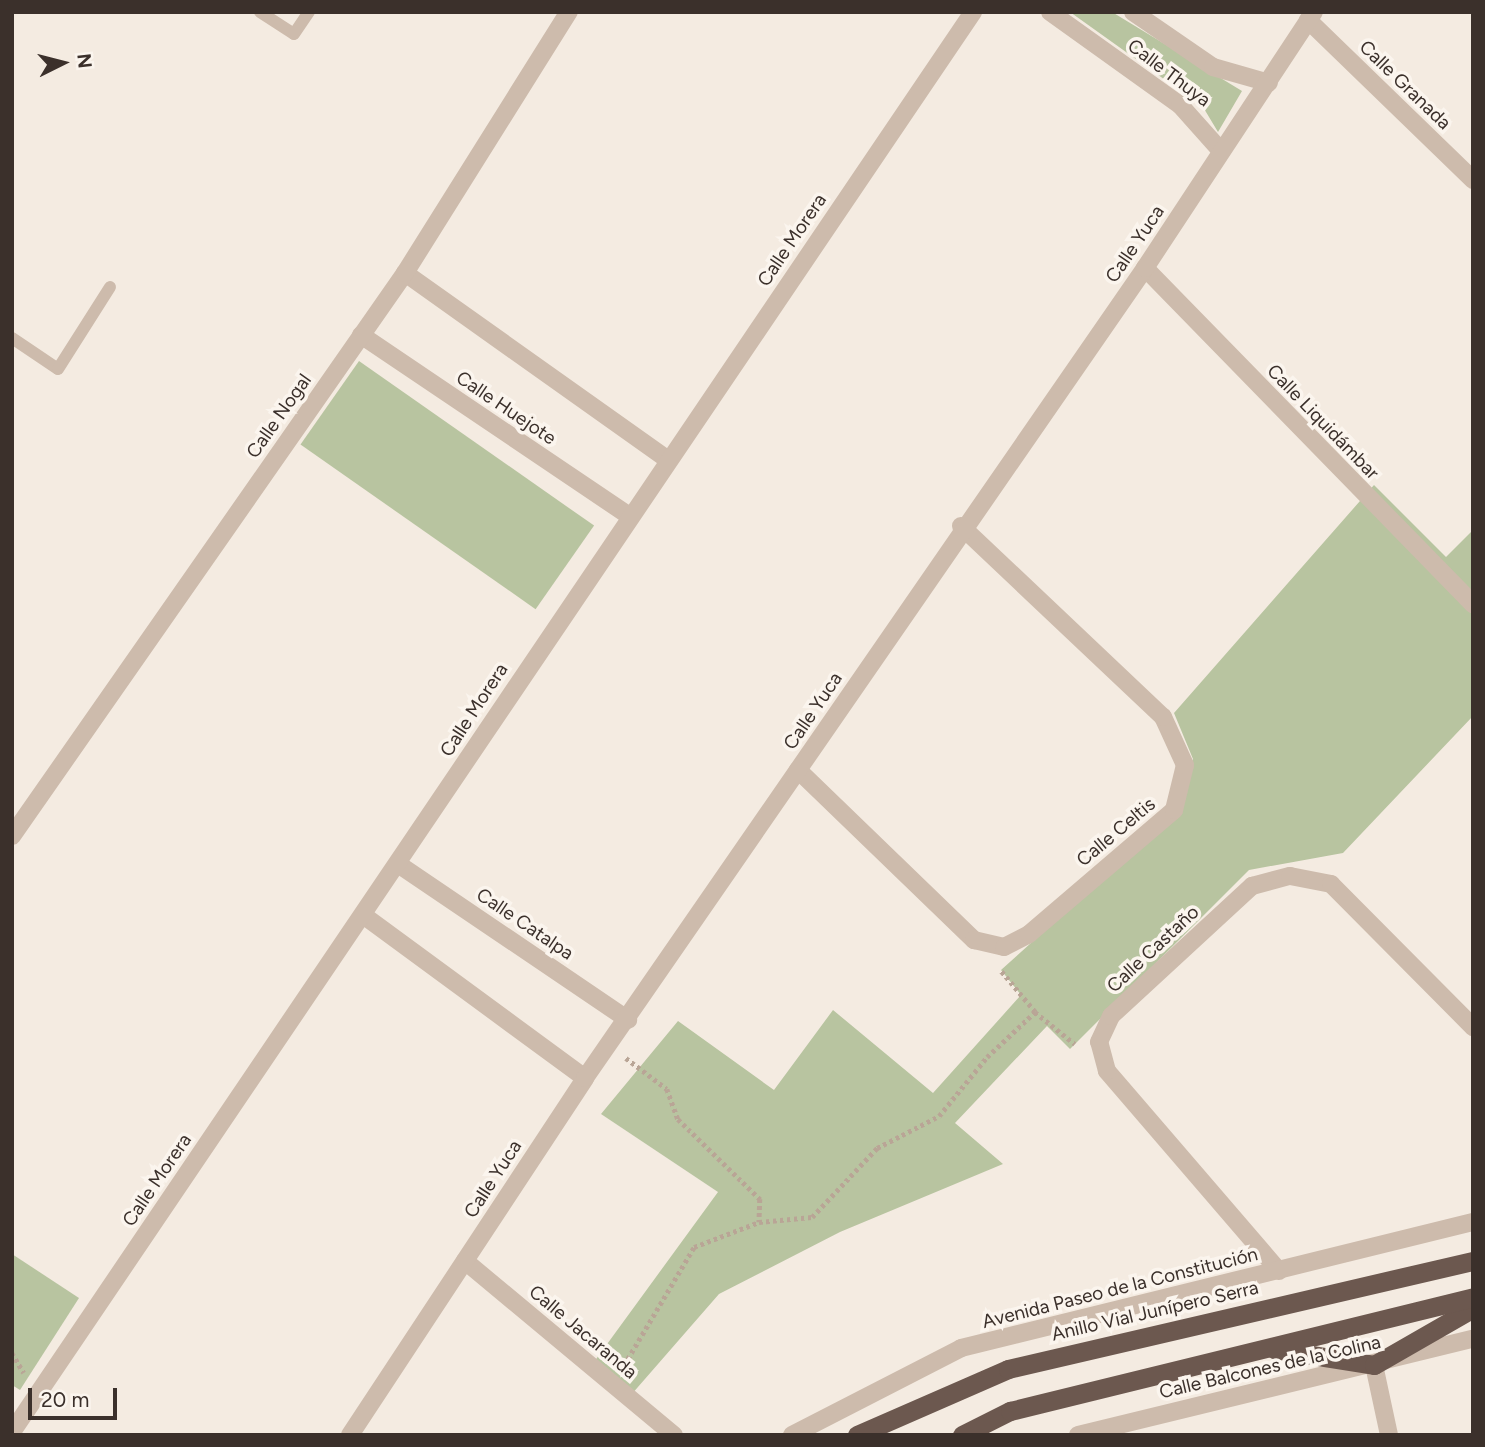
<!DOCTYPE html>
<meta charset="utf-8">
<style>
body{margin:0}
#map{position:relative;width:1485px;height:1447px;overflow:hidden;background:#f4ebe1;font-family:Figtree,sans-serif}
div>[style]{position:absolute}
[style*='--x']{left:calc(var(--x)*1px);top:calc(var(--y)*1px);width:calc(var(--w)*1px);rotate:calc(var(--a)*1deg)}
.green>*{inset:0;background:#b8c4a0;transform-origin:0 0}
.path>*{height:4.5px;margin-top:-2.25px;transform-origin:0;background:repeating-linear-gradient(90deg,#b9a596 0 3.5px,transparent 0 7px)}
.service>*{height:12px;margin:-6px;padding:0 6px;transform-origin:6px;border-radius:6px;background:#cdbbac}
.minor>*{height:18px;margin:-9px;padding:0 9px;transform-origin:9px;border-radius:9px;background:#cdbbac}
.tertiary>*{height:18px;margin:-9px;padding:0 9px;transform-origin:9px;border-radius:9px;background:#cdbbac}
.trunk>*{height:19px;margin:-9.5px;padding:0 9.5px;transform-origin:9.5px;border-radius:9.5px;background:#6c584f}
span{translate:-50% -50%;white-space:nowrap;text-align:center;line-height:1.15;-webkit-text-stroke:7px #fbf5ee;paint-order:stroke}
.street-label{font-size:19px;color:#3b302b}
.frame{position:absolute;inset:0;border:14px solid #3b302b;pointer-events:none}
.north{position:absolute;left:28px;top:28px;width:70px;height:70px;-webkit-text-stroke:5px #fbf5ee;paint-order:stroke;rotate:84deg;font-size:19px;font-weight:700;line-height:28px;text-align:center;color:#3b302b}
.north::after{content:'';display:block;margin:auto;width:24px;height:32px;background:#3b302b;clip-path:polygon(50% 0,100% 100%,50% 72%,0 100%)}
.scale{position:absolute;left:28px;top:1388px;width:89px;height:32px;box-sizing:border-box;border:4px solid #3b302b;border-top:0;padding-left:9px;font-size:21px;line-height:24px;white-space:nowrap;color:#3b302b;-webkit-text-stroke:5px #fbf5ee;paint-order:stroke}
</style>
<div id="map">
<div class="green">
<div style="clip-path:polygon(1070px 12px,1112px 12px,1242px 91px,1218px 132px,1203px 107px)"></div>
<div style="left:359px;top:361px;width:287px;height:102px;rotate:35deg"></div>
<div style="clip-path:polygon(1374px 485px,1446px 557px,1473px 530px,1473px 716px,1343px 853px,1249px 870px,1070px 1049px,1047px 1026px,955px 1123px,1003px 1164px,840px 1232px,719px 1294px,631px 1395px,594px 1362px,718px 1192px,601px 1114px,678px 1021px,774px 1090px,833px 1010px,933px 1093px,1021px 995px,1001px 970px,1177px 811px,1193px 759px,1174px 713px)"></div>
<div style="clip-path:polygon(12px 1254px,79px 1298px,20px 1390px,12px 1385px)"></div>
</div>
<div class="path">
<div style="--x:1035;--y:1012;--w:51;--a:38.7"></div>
<div style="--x:626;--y:1058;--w:51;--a:37.1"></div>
<div style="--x:667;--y:1089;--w:32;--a:70"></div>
<div style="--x:678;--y:1119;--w:115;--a:44.3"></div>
<div style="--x:760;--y:1199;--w:23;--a:92"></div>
<div style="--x:12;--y:1353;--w:23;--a:59"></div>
<div style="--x:624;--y:1365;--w:137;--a:-59.3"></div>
<div style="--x:694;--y:1247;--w:70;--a:-21"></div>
<div style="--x:759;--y:1222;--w:53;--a:-5.4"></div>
<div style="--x:812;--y:1217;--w:95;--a:-46.7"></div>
<div style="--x:877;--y:1148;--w:70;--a:-27.3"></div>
<div style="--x:939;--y:1116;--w:76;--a:-50.9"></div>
<div style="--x:987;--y:1057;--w:66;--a:-43.2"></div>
<div style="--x:1035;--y:1012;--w:55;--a:-129.8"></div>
</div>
<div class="service">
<div style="--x:260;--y:12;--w:40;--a:32.9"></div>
<div style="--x:294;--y:34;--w:27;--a:-56"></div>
<div style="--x:12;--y:338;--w:55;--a:34"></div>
<div style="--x:58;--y:369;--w:97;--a:-57.6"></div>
</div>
<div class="minor">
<div style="--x:1050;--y:12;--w:160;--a:35.6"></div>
<div style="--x:1180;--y:105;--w:62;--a:48.3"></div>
<div style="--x:1133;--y:12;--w:97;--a:34.5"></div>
<div style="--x:1213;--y:67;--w:58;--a:15.9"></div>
<div style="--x:1308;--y:20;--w:230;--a:44.1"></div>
<div style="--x:1145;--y:268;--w:470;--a:45.7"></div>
<div style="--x:405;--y:273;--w:321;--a:35.4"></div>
<div style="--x:361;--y:335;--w:322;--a:34"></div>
<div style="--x:798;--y:770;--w:245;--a:44"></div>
<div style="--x:974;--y:940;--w:31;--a:13"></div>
<div style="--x:1004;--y:947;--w:28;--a:-27"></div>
<div style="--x:1029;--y:934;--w:191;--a:-40.5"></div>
<div style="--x:1174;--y:810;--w:46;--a:-76.3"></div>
<div style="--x:1185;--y:765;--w:53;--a:-114.6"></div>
<div style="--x:1163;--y:717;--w:278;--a:-136.6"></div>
<div style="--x:12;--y:836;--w:687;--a:-55.08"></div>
<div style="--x:405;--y:273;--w:308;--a:-57.9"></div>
<div style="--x:398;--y:864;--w:278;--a:34.1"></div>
<div style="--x:363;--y:915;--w:275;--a:36.3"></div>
<div style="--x:465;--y:1261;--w:272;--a:39.8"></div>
<div style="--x:1279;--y:1271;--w:264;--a:-130.7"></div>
<div style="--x:1107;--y:1071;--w:30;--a:-105"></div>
<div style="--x:1099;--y:1042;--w:29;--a:-65"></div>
<div style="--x:1111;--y:1016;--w:192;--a:-42.7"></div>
<div style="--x:1252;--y:886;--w:39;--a:-15"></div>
<div style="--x:1290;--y:876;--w:42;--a:11"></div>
<div style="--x:1331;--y:884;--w:202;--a:45.2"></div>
<div style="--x:1374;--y:1365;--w:72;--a:77.9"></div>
<div style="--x:12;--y:1432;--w:1715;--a:-55.91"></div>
<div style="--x:350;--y:1435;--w:427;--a:-56.6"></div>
<div style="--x:585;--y:1078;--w:985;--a:-55.34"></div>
<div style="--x:1145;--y:268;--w:307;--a:-56.6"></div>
</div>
<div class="tertiary">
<div style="--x:792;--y:1435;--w:190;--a:-27.2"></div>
<div style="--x:961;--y:1348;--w:527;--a:-13.83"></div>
<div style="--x:1078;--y:1435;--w:406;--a:-13.7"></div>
</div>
<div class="trunk">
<div style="--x:1274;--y:1349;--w:101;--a:9.1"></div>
<div style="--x:1374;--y:1365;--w:114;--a:-29.9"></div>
<div style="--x:857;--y:1435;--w:165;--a:-23.6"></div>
<div style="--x:1008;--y:1369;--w:477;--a:-13.1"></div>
<div style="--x:962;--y:1435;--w:54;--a:-26.6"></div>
<div style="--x:1010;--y:1411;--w:477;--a:-13.8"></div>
</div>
<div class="street-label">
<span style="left:1169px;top:73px;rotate:37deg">Calle Thuya</span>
<span style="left:1405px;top:85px;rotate:44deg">Calle Granada</span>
<span style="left:792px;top:240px;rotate:-56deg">Calle Morera</span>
<span style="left:1135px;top:244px;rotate:-56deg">Calle Yuca</span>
<span style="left:506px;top:408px;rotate:34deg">Calle Huejote</span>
<span style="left:279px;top:416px;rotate:-55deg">Calle Nogal</span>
<span style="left:1323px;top:422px;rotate:46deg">Calle Liquidámbar</span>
<span style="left:474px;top:710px;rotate:-57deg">Calle Morera</span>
<span style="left:813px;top:711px;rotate:-56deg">Calle Yuca</span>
<span style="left:1116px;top:832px;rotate:-40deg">Calle Celtis</span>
<span style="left:525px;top:924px;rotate:34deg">Calle Catalpa</span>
<span style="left:1153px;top:949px;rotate:-43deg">Calle Castaño</span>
<span style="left:493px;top:1179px;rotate:-57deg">Calle Yuca</span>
<span style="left:157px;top:1180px;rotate:-56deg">Calle Morera</span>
<span style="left:1120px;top:1288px;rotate:-14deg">Avenida Paseo de la Constitución</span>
<span style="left:1155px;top:1311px;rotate:-13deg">Anillo Vial Junípero Serra</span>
<span style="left:583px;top:1332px;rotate:40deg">Calle Jacaranda</span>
<span style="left:1270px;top:1367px;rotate:-13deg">Calle Balcones de la Colina</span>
</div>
<div class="frame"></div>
<div class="north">N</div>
<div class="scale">20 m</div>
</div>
